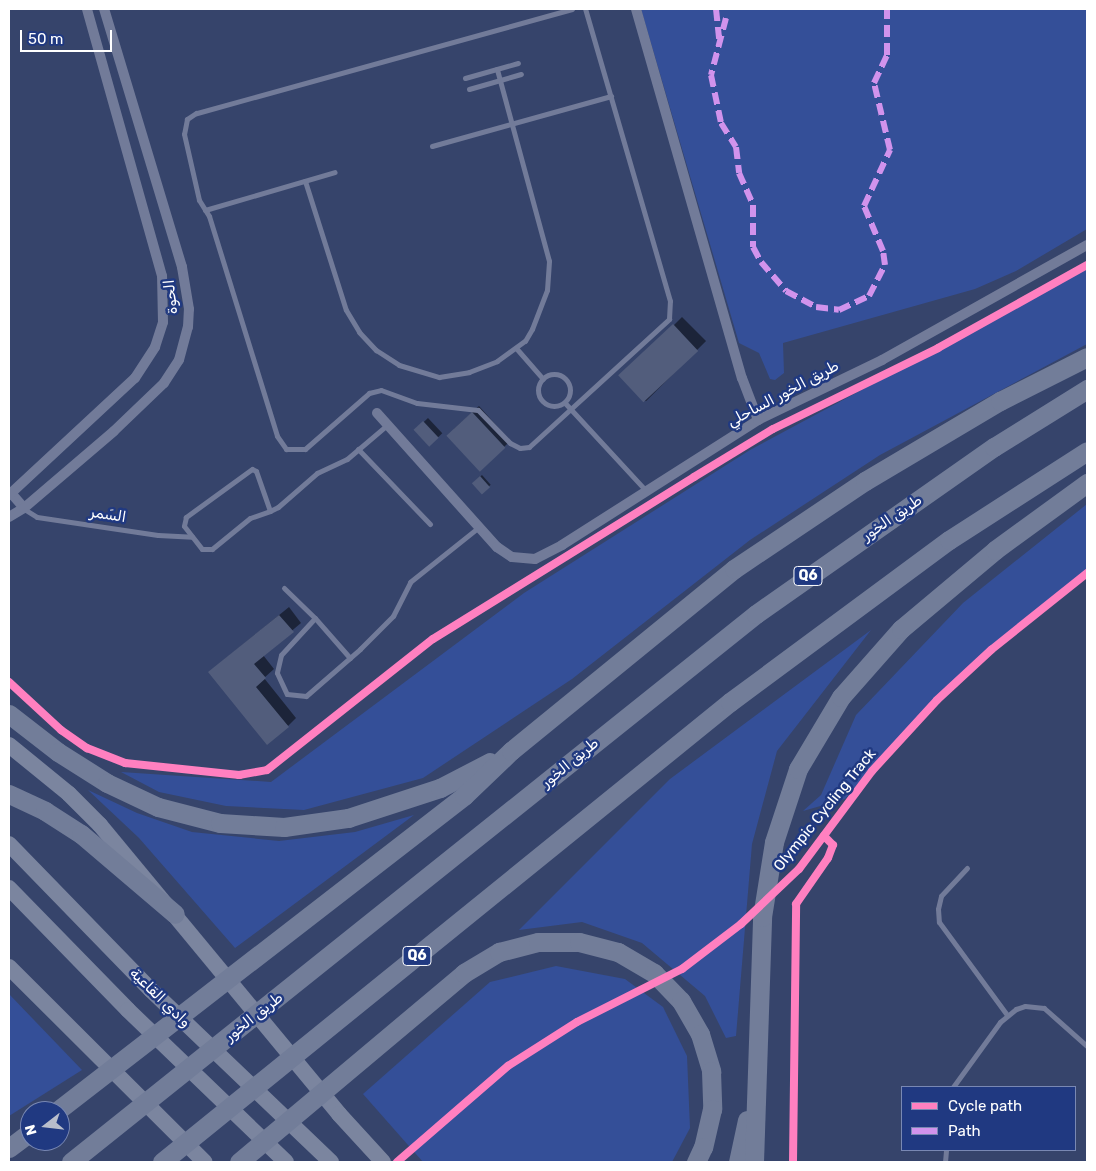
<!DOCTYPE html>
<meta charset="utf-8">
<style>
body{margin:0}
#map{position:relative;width:1096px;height:1171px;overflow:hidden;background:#36446b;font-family:Rubik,"Noto Sans Arabic",sans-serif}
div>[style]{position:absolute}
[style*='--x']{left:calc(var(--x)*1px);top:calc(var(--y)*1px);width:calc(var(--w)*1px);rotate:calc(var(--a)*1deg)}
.green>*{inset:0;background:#344f98}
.shadow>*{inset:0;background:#0007;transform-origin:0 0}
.building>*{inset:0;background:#525d7c;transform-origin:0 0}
.lane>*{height:5px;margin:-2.5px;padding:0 2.5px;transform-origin:2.5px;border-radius:2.5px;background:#727b99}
.lane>.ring{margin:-2.5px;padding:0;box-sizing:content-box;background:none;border:5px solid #727b99;border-radius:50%}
.street>*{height:10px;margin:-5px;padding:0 5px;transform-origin:5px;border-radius:5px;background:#727b99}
.primary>*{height:16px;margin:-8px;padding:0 8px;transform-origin:8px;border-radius:8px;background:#7b859f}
.highway>*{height:19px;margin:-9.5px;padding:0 9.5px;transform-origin:9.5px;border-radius:9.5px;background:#727d99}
.quiet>*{height:6px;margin-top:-3px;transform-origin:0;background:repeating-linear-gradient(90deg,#d193ec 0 12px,transparent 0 18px)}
.cycleway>*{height:8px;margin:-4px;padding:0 4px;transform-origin:4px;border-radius:4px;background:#ff80c0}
span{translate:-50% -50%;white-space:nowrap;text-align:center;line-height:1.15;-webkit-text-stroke:5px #203981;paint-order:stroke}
.shield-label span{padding:1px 4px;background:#203981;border:1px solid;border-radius:4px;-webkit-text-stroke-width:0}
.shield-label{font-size:14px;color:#fff;font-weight:700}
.street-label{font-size:15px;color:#fff}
.frame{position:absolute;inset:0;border:10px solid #fff;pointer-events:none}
.legend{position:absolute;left:901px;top:1086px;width:175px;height:65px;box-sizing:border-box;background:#203981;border:1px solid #7988b3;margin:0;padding:6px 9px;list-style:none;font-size:15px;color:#fff}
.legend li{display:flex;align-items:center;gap:10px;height:25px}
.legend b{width:25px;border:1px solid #7988b3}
.north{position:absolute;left:20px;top:1101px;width:50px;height:50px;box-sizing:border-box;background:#203981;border:1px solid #7988b3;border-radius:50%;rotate:254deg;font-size:14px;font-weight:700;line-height:20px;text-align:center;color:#fff}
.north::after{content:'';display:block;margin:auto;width:18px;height:22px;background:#b9becb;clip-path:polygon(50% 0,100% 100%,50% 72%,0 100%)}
.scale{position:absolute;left:20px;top:30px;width:92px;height:22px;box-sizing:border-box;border:2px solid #fff;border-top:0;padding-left:6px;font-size:15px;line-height:18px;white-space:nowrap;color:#fff;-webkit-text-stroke:4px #203981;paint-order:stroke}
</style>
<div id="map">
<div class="green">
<div style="clip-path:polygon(641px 9px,1087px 9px,1087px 229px,1016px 271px,975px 289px,783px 343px,784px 373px,775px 380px,770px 379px,759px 353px,739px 343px)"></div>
<div style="clip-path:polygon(1087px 269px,1087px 344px,880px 455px,750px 540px,572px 679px,423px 778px,304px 810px,226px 806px,159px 792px,121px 772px,271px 782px,524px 593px,750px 450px)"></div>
<div style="clip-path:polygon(1087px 504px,1087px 574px,953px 684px,845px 799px,803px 811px,821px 795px,856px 715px,963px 603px)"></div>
<div style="clip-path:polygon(871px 630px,777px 751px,752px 844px,736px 1036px,726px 1038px,705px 996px,642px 943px,582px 922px,519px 930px,670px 779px)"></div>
<div style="clip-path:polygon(88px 790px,137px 813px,192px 832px,279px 841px,355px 832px,414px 815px,235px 948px,139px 838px)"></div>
<div style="clip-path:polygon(556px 966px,625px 979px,663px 1007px,687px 1056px,690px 1128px,672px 1162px,423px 1162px,363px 1094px,490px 982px)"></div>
<div style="clip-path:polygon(9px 994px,82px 1070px,9px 1116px)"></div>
</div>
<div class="shadow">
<div style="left:682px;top:317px;width:34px;height:85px;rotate:45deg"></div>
<div style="clip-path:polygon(479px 406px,510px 441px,504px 447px,454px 429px)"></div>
<div style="left:428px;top:418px;width:21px;height:18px;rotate:47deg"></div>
<div style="left:482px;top:475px;width:13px;height:11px;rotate:48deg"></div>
<div style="clip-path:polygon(289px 607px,301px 623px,263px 655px,274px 669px,264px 678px,296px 718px,288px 726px,219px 664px)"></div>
</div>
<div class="building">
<div style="left:673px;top:324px;width:37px;height:75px;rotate:47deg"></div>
<div style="left:472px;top:412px;width:49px;height:35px;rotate:47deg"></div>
<div style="left:423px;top:421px;width:23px;height:13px;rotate:47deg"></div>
<div style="left:480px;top:476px;width:15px;height:11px;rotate:48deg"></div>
<div style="clip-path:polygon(279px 615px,294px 632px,254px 664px,266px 678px,256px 687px,289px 727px,267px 745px,208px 672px)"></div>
</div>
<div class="lane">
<div style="--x:572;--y:9;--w:390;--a:164.5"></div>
<div style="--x:196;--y:113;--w:11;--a:146"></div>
<div style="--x:187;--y:119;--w:15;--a:101"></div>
<div style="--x:184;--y:134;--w:68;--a:77.2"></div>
<div style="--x:199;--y:200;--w:19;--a:58"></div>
<div style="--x:209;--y:216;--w:230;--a:72.8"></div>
<div style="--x:277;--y:436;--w:16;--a:55"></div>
<div style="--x:286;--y:449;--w:19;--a:0"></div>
<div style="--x:305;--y:449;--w:85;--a:-41.2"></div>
<div style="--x:369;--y:393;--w:12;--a:-14"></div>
<div style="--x:381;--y:390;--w:38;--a:20"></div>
<div style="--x:417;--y:403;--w:61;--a:6.5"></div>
<div style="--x:478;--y:410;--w:46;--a:45.9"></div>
<div style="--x:510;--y:443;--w:11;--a:27"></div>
<div style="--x:520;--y:448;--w:9;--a:-6"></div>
<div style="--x:529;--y:447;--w:190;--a:-42.4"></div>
<div style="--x:669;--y:319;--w:18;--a:-87"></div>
<div style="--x:670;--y:301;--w:304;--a:-106.2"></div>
<div style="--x:465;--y:78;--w:55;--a:-15.8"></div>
<div style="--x:469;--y:89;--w:54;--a:-16.1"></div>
<div style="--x:432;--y:146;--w:186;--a:-15.6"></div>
<div style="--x:305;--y:181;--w:135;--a:72.4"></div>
<div style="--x:346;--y:310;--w:26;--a:59"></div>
<div style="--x:359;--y:332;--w:25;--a:47"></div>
<div style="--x:376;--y:350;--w:27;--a:33"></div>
<div style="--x:399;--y:365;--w:42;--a:16.7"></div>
<div style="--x:439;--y:377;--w:30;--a:-9"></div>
<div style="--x:469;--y:372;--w:30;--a:-21"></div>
<div style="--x:497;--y:361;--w:34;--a:-36"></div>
<div style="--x:525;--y:341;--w:14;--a:-60"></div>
<div style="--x:532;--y:329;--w:42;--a:-69"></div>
<div style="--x:547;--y:290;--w:29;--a:-86"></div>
<div style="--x:549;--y:261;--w:199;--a:-105.2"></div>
<div style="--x:205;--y:210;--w:135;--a:-16.3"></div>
<div style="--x:516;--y:348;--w:41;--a:48.9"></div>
<div class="ring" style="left:538px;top:374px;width:27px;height:27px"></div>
<div style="--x:565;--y:403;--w:121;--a:47.3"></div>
<div style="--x:358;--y:449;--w:104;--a:46.2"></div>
<div style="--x:24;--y:509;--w:15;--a:32"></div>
<div style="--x:37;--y:517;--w:122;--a:8.5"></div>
<div style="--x:158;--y:535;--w:34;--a:3"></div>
<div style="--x:270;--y:511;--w:42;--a:-109.3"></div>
<div style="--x:256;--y:471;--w:4;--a:-153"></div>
<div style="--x:252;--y:469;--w:82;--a:144"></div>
<div style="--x:186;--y:517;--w:9;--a:103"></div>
<div style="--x:184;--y:526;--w:29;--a:52"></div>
<div style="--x:202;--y:549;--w:10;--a:0"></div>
<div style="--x:212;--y:549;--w:49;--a:-39.2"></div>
<div style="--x:250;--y:518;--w:21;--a:-19"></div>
<div style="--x:270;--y:511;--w:9;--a:-27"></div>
<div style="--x:278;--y:507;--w:52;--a:-41.1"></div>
<div style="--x:317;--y:473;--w:33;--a:-25"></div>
<div style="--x:347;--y:459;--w:52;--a:-40.4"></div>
<div style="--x:284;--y:588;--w:43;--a:44.1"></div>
<div style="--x:350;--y:658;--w:53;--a:-131.2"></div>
<div style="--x:315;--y:618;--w:50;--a:132.6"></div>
<div style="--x:281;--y:655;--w:18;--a:103"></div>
<div style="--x:277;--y:673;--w:23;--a:65"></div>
<div style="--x:287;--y:694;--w:19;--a:6"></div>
<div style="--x:306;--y:696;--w:72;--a:-41"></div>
<div style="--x:360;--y:649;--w:47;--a:-45"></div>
<div style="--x:393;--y:616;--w:38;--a:-63"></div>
<div style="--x:410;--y:582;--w:88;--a:-38.6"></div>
<div style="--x:967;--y:868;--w:38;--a:133"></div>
<div style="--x:941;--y:896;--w:13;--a:103"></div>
<div style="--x:938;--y:909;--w:13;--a:86"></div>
<div style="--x:939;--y:922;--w:115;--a:53.8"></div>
<div style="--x:953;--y:1087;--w:80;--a:-54.1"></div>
<div style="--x:1000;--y:1022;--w:21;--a:-39"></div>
<div style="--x:1016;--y:1009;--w:9;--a:-18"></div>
<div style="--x:1025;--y:1006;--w:19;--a:6"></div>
<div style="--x:1044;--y:1008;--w:57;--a:41.5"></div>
<div style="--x:945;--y:1162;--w:12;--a:-85"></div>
</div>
<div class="street">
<div style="--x:636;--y:9;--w:384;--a:74"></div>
<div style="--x:742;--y:378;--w:45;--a:69.1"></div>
<div style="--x:377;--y:413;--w:180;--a:48.2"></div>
<div style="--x:497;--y:547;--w:18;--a:34"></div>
<div style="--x:512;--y:557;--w:23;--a:5"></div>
<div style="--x:535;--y:559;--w:30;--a:-27"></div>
<div style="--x:562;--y:545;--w:232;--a:-32.5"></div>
<div style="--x:758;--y:420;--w:138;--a:-25.8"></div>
<div style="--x:882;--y:360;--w:235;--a:-29.3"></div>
<div style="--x:11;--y:493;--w:20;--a:49"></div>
<div style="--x:9;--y:495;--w:172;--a:-42.9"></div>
<div style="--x:135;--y:378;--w:37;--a:-57"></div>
<div style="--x:155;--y:347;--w:26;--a:-72"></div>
<div style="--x:163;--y:322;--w:46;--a:-91.2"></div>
<div style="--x:162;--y:276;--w:277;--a:-105.7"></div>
<div style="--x:9;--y:517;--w:17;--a:-31"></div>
<div style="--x:24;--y:508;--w:118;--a:-40.5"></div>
<div style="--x:114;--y:431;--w:69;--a:-43.8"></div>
<div style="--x:164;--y:383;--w:27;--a:-57"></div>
<div style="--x:179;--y:360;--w:34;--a:-75"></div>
<div style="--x:188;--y:327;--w:18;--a:-87"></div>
<div style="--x:189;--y:309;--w:43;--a:-99.5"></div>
<div style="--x:182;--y:267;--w:270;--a:-106.8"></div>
</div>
<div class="primary">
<div style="--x:9;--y:745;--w:77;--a:39.2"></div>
<div style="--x:69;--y:794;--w:44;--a:45"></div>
<div style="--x:100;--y:825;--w:375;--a:50.4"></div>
<div style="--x:339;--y:1114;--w:65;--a:47.5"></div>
<div style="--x:9;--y:844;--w:204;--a:45.8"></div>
<div style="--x:151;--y:990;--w:249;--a:43.7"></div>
<div style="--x:9;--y:888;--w:170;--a:45.7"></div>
<div style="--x:128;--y:1010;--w:219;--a:43.9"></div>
<div style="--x:9;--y:967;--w:276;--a:44.9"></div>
</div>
<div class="highway">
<div style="--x:9;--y:714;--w:62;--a:37.8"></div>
<div style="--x:58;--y:752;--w:58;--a:32.3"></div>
<div style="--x:107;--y:783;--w:56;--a:25.2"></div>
<div style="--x:158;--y:807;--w:64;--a:14.5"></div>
<div style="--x:220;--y:823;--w:64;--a:3.6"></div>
<div style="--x:284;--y:827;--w:65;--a:-8"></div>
<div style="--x:348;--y:818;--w:97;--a:-18.1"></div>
<div style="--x:440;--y:788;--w:56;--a:-27.5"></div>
<div style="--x:9;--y:794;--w:40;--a:25"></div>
<div style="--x:45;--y:811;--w:43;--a:32.6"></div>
<div style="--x:81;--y:834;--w:123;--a:40.4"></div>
<div style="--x:57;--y:1111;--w:515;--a:-37.74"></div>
<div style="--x:464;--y:796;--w:65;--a:-43.8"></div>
<div style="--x:511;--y:751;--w:288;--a:-39.2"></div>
<div style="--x:734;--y:569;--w:158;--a:-33.9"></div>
<div style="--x:865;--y:481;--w:157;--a:-30.7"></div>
<div style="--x:1000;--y:401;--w:97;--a:-26.8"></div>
<div style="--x:9;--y:1148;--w:26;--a:-37"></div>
<div style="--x:71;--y:1162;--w:877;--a:-38.66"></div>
<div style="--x:756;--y:614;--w:291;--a:-35.1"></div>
<div style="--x:994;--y:447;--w:110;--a:-31.9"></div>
<div style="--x:162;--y:1162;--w:731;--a:-39"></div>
<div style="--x:730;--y:702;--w:272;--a:-36.5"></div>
<div style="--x:949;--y:540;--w:164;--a:-32.8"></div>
<div style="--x:239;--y:1162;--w:294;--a:-40"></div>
<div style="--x:464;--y:973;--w:41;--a:-31"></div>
<div style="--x:499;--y:952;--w:40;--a:-14.4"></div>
<div style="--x:538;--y:942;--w:41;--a:0"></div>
<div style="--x:579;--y:942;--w:40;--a:14.4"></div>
<div style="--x:618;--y:952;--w:42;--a:30.3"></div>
<div style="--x:654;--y:973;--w:39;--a:46"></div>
<div style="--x:681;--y:1001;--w:38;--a:60"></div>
<div style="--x:700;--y:1034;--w:39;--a:73"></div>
<div style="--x:711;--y:1071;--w:38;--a:88"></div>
<div style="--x:712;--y:1109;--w:39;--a:103"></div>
<div style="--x:703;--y:1147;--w:17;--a:115"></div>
<div style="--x:738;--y:1162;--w:43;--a:-77.9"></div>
<div style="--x:754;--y:1162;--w:245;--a:-88.1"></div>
<div style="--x:762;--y:917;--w:76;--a:-80.9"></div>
<div style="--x:774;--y:842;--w:77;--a:-71.8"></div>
<div style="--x:798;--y:769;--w:84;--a:-59.2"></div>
<div style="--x:841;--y:697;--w:91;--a:-48.6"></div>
<div style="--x:901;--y:629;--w:123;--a:-40"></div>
<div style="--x:995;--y:550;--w:114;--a:-36.1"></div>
</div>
<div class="quiet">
<div style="--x:716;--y:9;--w:31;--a:84"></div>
<div style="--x:726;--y:18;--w:59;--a:104.7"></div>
<div style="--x:711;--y:75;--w:49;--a:78.2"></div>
<div style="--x:721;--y:123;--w:28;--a:58"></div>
<div style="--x:736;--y:147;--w:26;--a:83"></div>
<div style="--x:739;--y:173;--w:35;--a:66"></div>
<div style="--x:753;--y:205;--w:42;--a:90"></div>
<div style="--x:753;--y:247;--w:17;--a:62"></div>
<div style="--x:761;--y:262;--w:38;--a:49"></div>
<div style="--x:786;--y:291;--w:34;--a:28"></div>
<div style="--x:816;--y:307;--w:23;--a:7"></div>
<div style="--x:839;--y:310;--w:33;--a:-25"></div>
<div style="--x:869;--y:296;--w:35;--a:-63"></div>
<div style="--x:885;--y:265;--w:14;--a:-98"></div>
<div style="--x:883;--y:251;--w:49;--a:-112.9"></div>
<div style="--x:864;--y:206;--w:62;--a:-65.1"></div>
<div style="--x:890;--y:150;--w:69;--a:-103.4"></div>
<div style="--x:874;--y:83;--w:31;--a:-65"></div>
<div style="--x:887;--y:55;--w:46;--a:-90"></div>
</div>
<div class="cycleway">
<div style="--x:9;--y:682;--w:71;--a:42.7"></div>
<div style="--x:61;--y:730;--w:32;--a:35"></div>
<div style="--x:87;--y:748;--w:41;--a:21.5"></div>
<div style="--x:125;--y:763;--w:115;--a:6"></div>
<div style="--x:239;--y:775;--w:28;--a:-10"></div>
<div style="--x:267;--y:770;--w:211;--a:-38.3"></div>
<div style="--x:433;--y:639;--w:307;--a:-31.8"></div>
<div style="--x:694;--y:477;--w:92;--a:-31.3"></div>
<div style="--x:773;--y:429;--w:184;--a:-26.1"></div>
<div style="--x:938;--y:348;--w:171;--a:-29.1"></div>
<div style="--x:397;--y:1162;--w:147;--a:-40.9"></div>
<div style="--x:508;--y:1066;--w:82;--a:-32.5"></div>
<div style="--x:577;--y:1022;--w:118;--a:-26.8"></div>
<div style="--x:682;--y:969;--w:74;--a:-37.3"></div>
<div style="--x:741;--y:924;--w:80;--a:-43.5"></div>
<div style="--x:799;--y:869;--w:122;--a:-53.3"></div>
<div style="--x:872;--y:771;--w:96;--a:-47.5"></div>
<div style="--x:937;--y:700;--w:74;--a:-42.8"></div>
<div style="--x:991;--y:650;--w:123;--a:-38.7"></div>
<div style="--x:793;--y:1162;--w:258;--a:-89.3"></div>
<div style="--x:796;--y:904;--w:56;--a:-55.2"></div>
<div style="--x:828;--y:858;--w:14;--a:-69"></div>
<div style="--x:833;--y:845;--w:13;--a:-135"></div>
</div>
<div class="shield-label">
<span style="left:808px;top:576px">Q6</span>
<span style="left:417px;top:956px">Q6</span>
</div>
<div class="street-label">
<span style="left:171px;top:297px;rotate:-96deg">الحوة</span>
<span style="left:783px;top:394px;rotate:-28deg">طريق الخور الساحلي</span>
<span style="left:108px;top:515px;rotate:9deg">السَمر</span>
<span style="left:892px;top:518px;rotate:-34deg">طريق الخور</span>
<span style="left:570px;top:763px;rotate:-39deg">طريق الخور</span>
<span style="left:825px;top:810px;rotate:-51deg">Olympic Cycling Track</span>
<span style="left:160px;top:998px;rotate:44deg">وادي القاعية</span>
<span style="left:254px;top:1017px;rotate:-38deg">طريق الخور</span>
</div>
<div class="frame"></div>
<ul class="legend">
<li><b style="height:6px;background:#ff80c0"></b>Cycle path</li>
<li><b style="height:6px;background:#d193ec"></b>Path</li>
</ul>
<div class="north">N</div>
<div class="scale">50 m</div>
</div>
